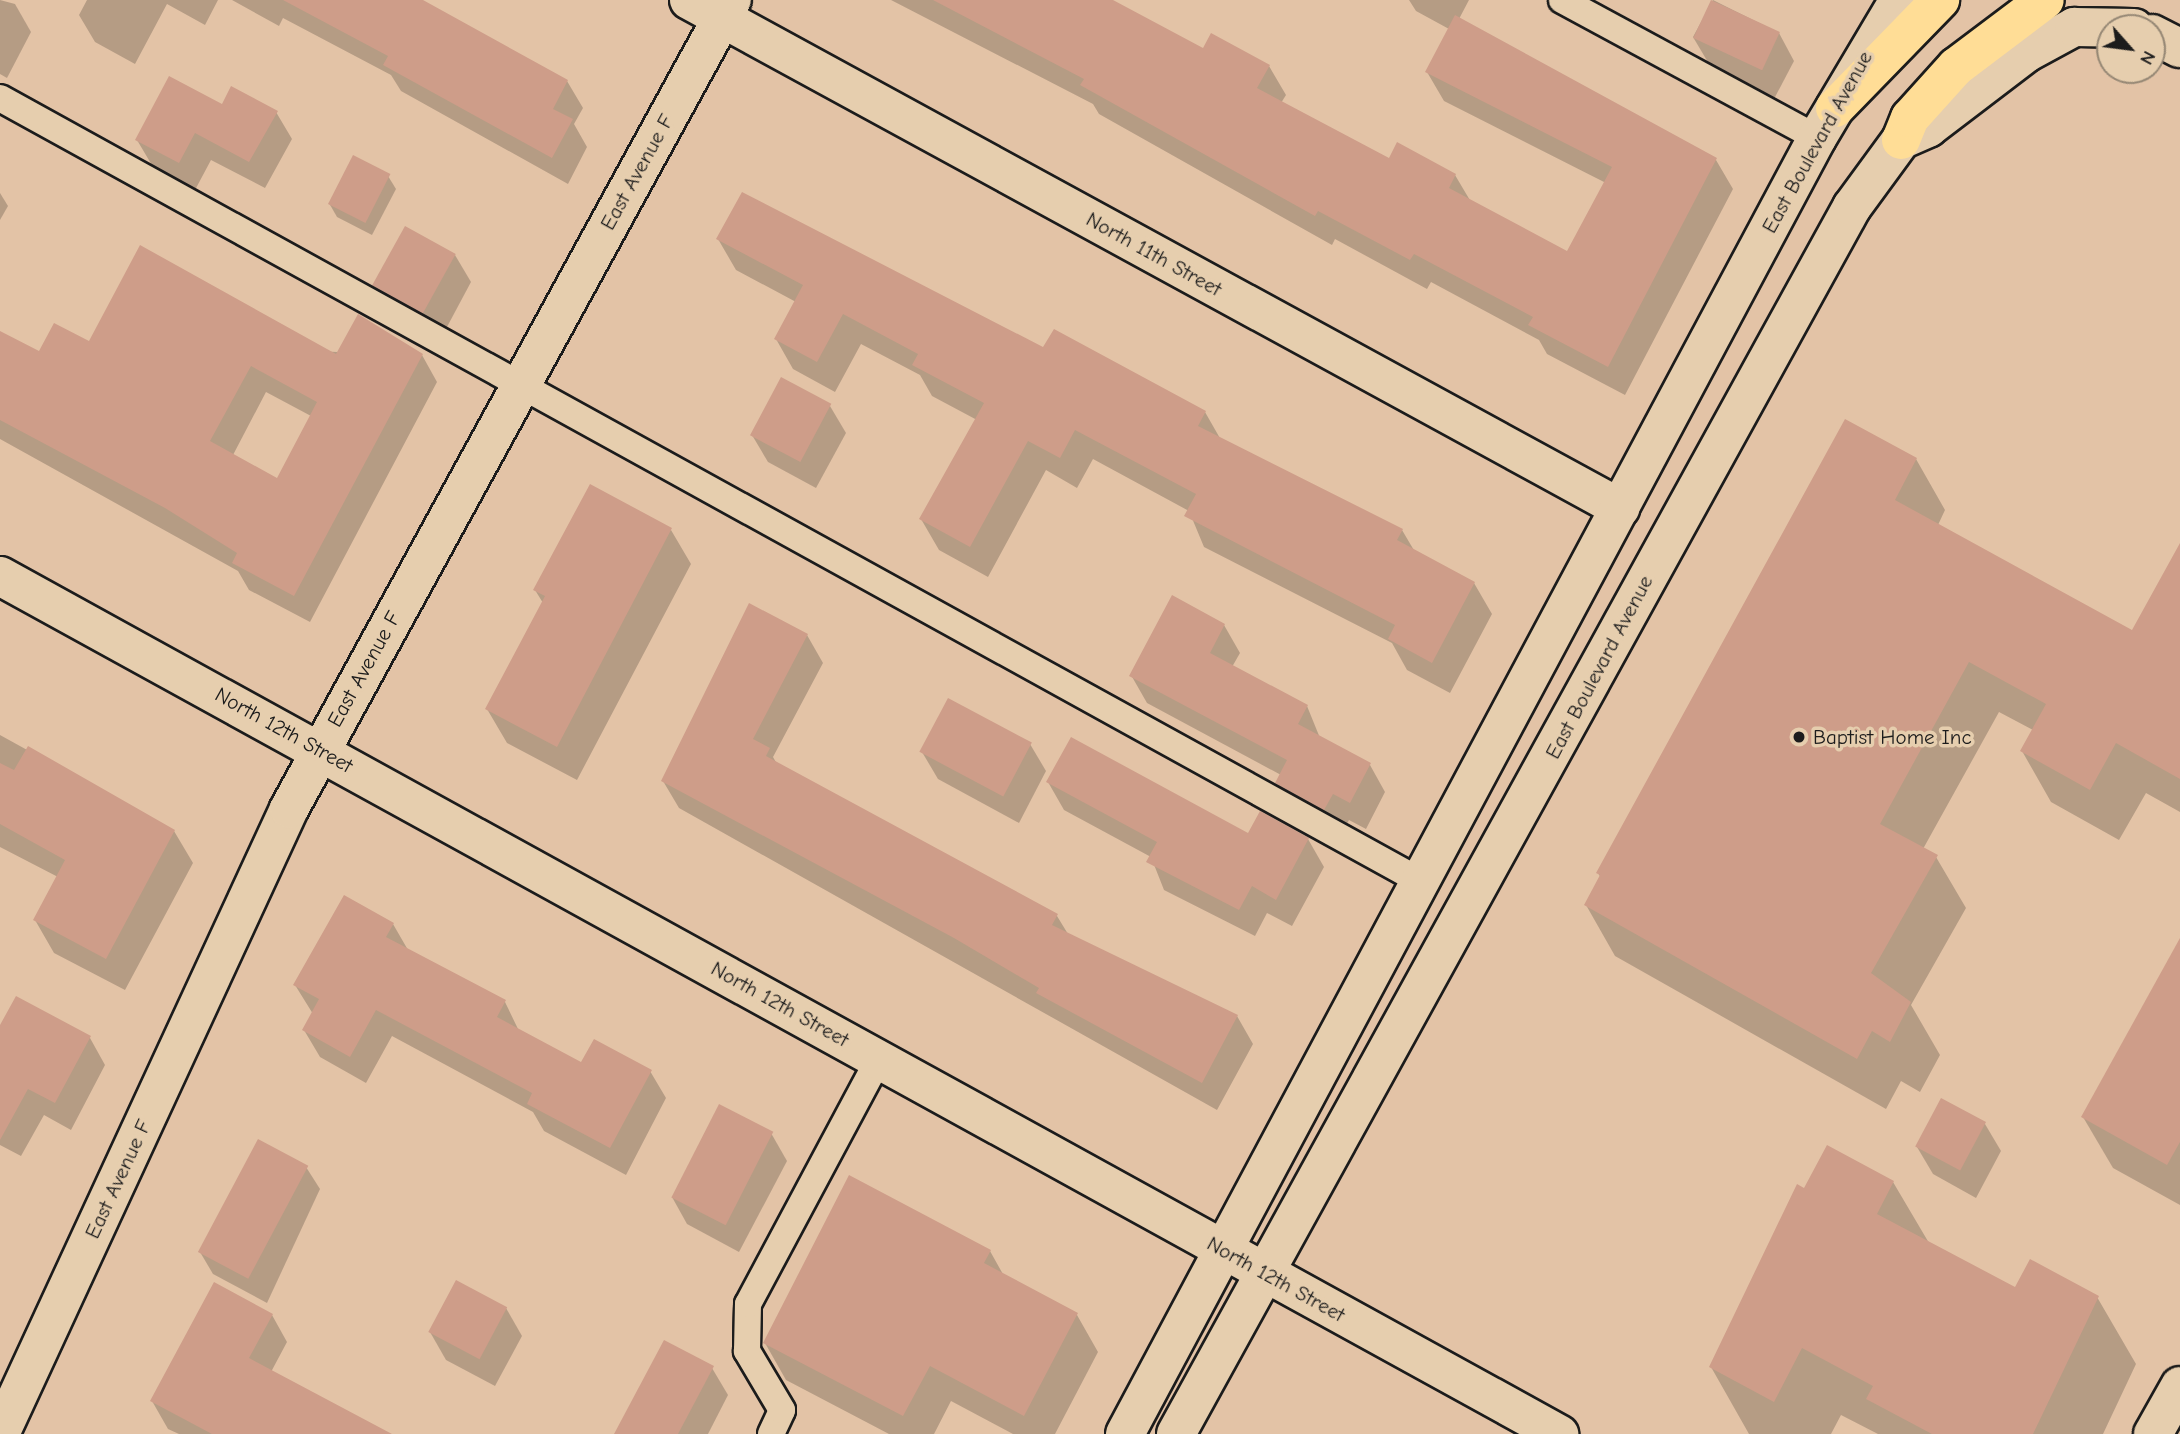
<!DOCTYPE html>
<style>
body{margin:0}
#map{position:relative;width:2180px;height:1434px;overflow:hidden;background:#e3c3a6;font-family:"Comic Neue",sans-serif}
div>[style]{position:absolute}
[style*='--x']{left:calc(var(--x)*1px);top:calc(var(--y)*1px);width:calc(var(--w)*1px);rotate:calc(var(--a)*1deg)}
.shadow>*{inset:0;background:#0003}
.building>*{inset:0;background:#ce9d89;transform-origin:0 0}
.roads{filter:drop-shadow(2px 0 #1c1c1c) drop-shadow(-2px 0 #1c1c1c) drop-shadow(0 2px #1c1c1c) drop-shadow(0 -2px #1c1c1c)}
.service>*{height:26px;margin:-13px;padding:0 13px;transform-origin:13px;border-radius:13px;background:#e6ceae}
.minor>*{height:38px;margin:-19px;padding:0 19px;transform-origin:19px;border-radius:19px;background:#e6ceae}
.primary>*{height:38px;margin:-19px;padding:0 19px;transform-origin:19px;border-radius:19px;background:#ffdd96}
.dots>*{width:19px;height:19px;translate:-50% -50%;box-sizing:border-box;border:4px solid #e6ceae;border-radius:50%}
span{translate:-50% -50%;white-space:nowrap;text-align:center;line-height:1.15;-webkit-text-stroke:7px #e6ceae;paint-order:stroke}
.street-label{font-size:21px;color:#1c1c1c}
.poi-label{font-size:21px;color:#1c1c1c}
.left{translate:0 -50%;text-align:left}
.north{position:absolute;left:2096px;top:14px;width:70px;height:70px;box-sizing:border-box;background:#e6ceae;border:2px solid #958774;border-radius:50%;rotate:118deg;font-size:19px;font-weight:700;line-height:28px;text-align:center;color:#1c1c1c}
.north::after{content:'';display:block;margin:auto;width:24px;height:32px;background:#1c1c1c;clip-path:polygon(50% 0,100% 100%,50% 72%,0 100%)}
</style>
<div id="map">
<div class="shadow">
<div style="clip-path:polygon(0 0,15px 4px,31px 32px,7px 78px,0 74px)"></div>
<div style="clip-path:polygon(87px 0,218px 0,205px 25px,167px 4px,135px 64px,95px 42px,79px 15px)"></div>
<div style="clip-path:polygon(232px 0,419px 0,567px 81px,583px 108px,574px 124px,587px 147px,568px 184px,401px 91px,391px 75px,283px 18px,279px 26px)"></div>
<div style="clip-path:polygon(891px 0,1109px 0,1204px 50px,1269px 66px,1286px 95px,1281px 103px,1389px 161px,1455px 175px,1471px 202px,1568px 254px,1606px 183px,1444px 101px,1427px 72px,1449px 29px,1416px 11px,1409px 0,1469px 0,1459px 19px,1716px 160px,1733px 189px,1625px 395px,1547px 354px,1539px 340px,1431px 282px,1427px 289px,1335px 239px,1332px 245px,1099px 114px,1093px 104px)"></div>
<div style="clip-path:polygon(1713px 0,1779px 33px,1794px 61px,1774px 99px,1709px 64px,1693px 37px)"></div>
<div style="clip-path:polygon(222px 106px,276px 112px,292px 139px,265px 188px,211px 160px,195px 190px,153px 167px,137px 140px)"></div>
<div style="clip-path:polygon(388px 176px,396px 189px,372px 235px,337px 217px,329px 203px)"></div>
<div style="clip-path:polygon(0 193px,8px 206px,0 220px)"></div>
<div style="clip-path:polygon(718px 239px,1044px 350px,1205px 412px,1221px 440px,1402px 530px,1415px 552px,1474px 583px,1492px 614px,1450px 693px,1407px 670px,1392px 643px,1204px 547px,1189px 511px,1093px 459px,1077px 488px,1046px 470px,988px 577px,939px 550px,921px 519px,977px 420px,932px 396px,920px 375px,861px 344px,835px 392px,793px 369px,776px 339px,796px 302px,736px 270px)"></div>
<div style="clip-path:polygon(455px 255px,471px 282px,440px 340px,391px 313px,375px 286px)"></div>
<div style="clip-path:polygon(evenodd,0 334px,40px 354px,90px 343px,422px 355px,437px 382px,310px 622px,249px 590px,238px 571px,0 439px,0 334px,266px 392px,311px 416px,277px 480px,233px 455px,266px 392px)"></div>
<div style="clip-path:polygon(830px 406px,846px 433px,816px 488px,768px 462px,752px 435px)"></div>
<div style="clip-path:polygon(1916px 459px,1945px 510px,1938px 525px,2133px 632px,2180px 547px,2180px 812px,2146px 793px,2119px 840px,2051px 802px,2022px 751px,2033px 730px,1999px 712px,1923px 849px,1936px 857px,1966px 908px,1911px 1005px,1940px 1055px,1920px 1092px,1901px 1081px,1886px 1109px,1615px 956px,1586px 905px,1601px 878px,1598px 873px)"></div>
<div style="clip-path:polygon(671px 530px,691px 564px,577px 780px,507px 743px,487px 709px,543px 603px,535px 590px)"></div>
<div style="clip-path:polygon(1224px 625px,1240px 653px,1232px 667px,1307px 706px,1320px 738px,1370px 765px,1385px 792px,1366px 829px,1349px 820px,1340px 836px,1293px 810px,1277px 783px,1281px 775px,1147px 703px,1131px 675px)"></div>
<div style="clip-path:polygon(807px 635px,823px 663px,773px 757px,777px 764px,1057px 916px,1068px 934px,1237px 1016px,1253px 1044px,1217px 1110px,679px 808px,663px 781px)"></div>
<div style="clip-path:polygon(0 735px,174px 831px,193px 863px,125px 990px,54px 953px,35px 920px,58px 877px,0 847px)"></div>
<div style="clip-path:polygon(1030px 744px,1046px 771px,1019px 823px,938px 779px,922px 752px)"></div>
<div style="clip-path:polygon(1048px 782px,1249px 835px,1308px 839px,1324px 867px,1292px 926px,1267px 913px,1255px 936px,1164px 890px,1151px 857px,1064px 810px)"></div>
<div style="clip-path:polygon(393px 924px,408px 950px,505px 1002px,519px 1031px,582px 1065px,650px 1071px,666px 1098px,626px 1175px,544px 1131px,533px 1112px,392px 1036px,366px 1083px,320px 1057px,304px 1030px,313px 1014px,295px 985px)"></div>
<div style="clip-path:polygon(2180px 941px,2180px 1205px,2113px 1168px,2083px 1117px)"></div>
<div style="clip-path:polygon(0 1029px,90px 1038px,105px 1065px,71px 1130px,44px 1115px,21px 1156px,0 1145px)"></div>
<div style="clip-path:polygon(1942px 1101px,1985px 1124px,2001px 1151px,1976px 1198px,1933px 1174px,1917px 1147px)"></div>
<div style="clip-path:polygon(771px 1133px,787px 1161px,739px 1252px,687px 1224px,672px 1197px)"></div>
<div style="clip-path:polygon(306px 1167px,320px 1189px,267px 1303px,213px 1274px,200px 1252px)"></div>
<div style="clip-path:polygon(1893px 1182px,1929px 1243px,2015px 1290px,2097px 1297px,2136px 1364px,2103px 1434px,1878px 1434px,1841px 1415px,1831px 1434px,1749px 1434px,1711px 1367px,1805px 1191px)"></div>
<div style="clip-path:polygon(990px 1251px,1004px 1276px,1077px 1315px,1098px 1352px,1055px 1434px,1013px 1434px,951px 1401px,934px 1434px,889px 1434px,786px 1380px,765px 1343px)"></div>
<div style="clip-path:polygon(506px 1308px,522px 1336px,495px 1386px,446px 1360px,430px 1332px)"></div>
<div style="clip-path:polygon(272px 1315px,287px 1342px,271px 1372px,380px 1434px,179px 1434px,168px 1429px,152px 1401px)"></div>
<div style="clip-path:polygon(712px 1368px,728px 1395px,708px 1434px,616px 1434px)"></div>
</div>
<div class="building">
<div style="clip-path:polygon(283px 0,423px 0,568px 80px,553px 109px,573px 119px,552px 158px,383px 65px,388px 56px)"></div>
<div style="clip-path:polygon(933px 0,1113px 0,1203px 48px,1211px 33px,1270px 65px,1257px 88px,1389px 158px,1397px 142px,1456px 174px,1449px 188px,1567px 251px,1612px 167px,1425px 72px,1455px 15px,1717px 158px,1608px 367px,1528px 325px,1533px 317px,1414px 254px,1410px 260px,1318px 211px,1315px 216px,1080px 85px,1084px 79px)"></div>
<div style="left:1711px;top:0;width:76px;height:42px;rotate:25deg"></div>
<div style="clip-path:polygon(169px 76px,222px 104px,231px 86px,278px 111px,249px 162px,195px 133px,179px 163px,135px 140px)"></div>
<div style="left:353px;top:155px;width:42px;height:55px;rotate:27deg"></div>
<div style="clip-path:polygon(742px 192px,1043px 347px,1054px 329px,1206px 411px,1198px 426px,1403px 529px,1397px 540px,1475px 582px,1432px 663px,1388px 639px,1395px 625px,1184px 516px,1196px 494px,1075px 430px,1060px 458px,1028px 441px,970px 547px,919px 519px,984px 403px,912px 365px,918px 354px,843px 314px,817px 362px,774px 339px,803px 285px,716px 239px)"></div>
<div style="left:405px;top:226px;width:58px;height:68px;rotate:29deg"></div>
<div style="clip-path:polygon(evenodd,140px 245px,336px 354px,358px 314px,423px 354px,294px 596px,232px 563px,237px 553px,165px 508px,0 420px,0 331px,39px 351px,54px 323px,89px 341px,140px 245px,251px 366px,317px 402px,277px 478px,210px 441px,251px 366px)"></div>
<div style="left:781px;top:377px;width:57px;height:66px;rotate:28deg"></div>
<div style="clip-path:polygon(1845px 419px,1917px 458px,1895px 500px,2132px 630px,2180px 543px,2180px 779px,2116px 743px,2090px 790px,2020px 751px,2046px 704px,1969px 662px,1880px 824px,1938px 855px,1871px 973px,1911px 1002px,1890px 1042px,1872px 1031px,1857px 1059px,1584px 905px,1600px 875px,1596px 873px)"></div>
<div style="clip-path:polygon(590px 484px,672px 528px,557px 747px,485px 709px,545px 596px,533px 590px)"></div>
<div style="clip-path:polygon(1172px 595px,1225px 624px,1210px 653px,1308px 705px,1298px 724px,1371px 763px,1350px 803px,1333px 794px,1324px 810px,1275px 783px,1287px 760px,1129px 676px)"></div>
<div style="clip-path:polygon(749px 603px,808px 634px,753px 739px,770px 748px,766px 756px,1058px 914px,1052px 925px,1238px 1015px,1202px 1083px,1036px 993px,1039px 988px,954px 938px,661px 781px)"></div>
<div style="left:948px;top:698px;width:95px;height:61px;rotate:28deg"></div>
<div style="clip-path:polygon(1071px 737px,1248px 833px,1260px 811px,1309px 838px,1276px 900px,1252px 886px,1239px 910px,1146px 862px,1157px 842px,1046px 782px)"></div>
<div style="clip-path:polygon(28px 746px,175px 830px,106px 959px,33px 920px,65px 860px,0 824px,0 763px,14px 770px)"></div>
<div style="clip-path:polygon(344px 895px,394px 923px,386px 937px,506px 1000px,497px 1017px,581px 1062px,594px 1039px,652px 1070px,610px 1148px,527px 1104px,532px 1093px,376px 1010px,350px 1057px,302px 1030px,319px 999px,293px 985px)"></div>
<div style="clip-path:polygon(2180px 938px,2180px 1142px,2167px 1165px,2081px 1117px)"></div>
<div style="clip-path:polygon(16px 996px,91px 1036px,55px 1103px,28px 1089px,0 1140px,0 1025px)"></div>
<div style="left:1941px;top:1098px;width:51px;height:55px;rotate:28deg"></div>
<div style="left:719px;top:1104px;width:61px;height:105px;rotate:27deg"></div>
<div style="left:258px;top:1139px;width:57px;height:128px;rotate:28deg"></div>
<div style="clip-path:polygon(1827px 1145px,1894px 1181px,1877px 1214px,2015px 1287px,2030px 1259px,2099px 1296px,2033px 1434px,1932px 1434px,1866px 1399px,1873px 1386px,1802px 1348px,1774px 1402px,1709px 1367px,1797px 1184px,1804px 1188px)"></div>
<div style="clip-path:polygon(849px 1175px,991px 1250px,984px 1263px,1078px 1313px,1024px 1416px,930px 1366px,903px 1416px,763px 1343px)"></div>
<div style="left:456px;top:1280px;width:58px;height:59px;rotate:28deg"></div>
<div style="clip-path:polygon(214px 1282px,273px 1314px,249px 1358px,392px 1434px,212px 1434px,150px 1401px)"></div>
<div style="clip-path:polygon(664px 1340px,714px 1366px,678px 1434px,614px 1434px)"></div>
</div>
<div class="roads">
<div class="service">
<div style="--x:1562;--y:0;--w:290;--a:28.4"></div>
<div style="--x:0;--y:98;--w:1624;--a:28.87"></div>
<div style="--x:771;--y:1434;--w:26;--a:-65"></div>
<div style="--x:782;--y:1410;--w:69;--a:-120.7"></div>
<div style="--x:747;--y:1351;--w:47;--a:-88.8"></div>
<div style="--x:748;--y:1304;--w:278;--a:-61.9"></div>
</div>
<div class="minor">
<div style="--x:689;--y:0;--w:1061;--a:28.62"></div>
<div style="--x:2152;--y:34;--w:31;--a:27"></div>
<div style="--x:0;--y:576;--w:1780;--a:28.83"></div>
<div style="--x:0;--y:1434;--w:689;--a:-65.18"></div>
<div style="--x:289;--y:809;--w:922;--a:-61.3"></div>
<div style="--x:1125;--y:1434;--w:1469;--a:-61.9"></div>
<div style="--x:1817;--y:138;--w:161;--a:-59.3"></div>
<div style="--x:1176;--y:1434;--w:1401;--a:-61.15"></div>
<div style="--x:1852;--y:207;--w:83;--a:-53.8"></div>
<div style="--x:1901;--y:140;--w:30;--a:-24"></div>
<div style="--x:1928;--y:128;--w:123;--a:-37.4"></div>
<div style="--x:2026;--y:53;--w:55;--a:-28.4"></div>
<div style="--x:2074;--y:27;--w:60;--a:1"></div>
<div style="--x:2153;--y:1434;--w:55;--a:-60.6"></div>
</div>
<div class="primary">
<div style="--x:1835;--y:108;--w:151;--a:-45.8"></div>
<div style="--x:1901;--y:140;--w:24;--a:-68"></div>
<div style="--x:1910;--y:118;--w:69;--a:-48"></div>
<div style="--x:1956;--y:67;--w:111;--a:-37"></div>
</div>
</div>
<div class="dots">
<div style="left:1799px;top:737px;background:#1c1c1c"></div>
</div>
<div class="street-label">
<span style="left:1817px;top:142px;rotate:-61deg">East Boulevard Avenue</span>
<span style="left:637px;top:172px;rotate:-61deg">East Avenue F</span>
<span style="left:1154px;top:254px;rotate:29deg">North 11th Street</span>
<span style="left:1599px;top:667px;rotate:-62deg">East Boulevard Avenue</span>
<span style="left:364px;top:669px;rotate:-61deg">East Avenue F</span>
<span style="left:284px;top:730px;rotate:29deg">North 12th Street</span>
<span style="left:780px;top:1004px;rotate:29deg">North 12th Street</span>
<span style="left:118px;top:1179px;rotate:-65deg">East Avenue F</span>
<span style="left:1276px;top:1279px;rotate:29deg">North 12th Street</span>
</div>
<div class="poi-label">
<span class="left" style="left:1813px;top:737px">Baptist Home Inc</span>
</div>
<div class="north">N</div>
</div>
